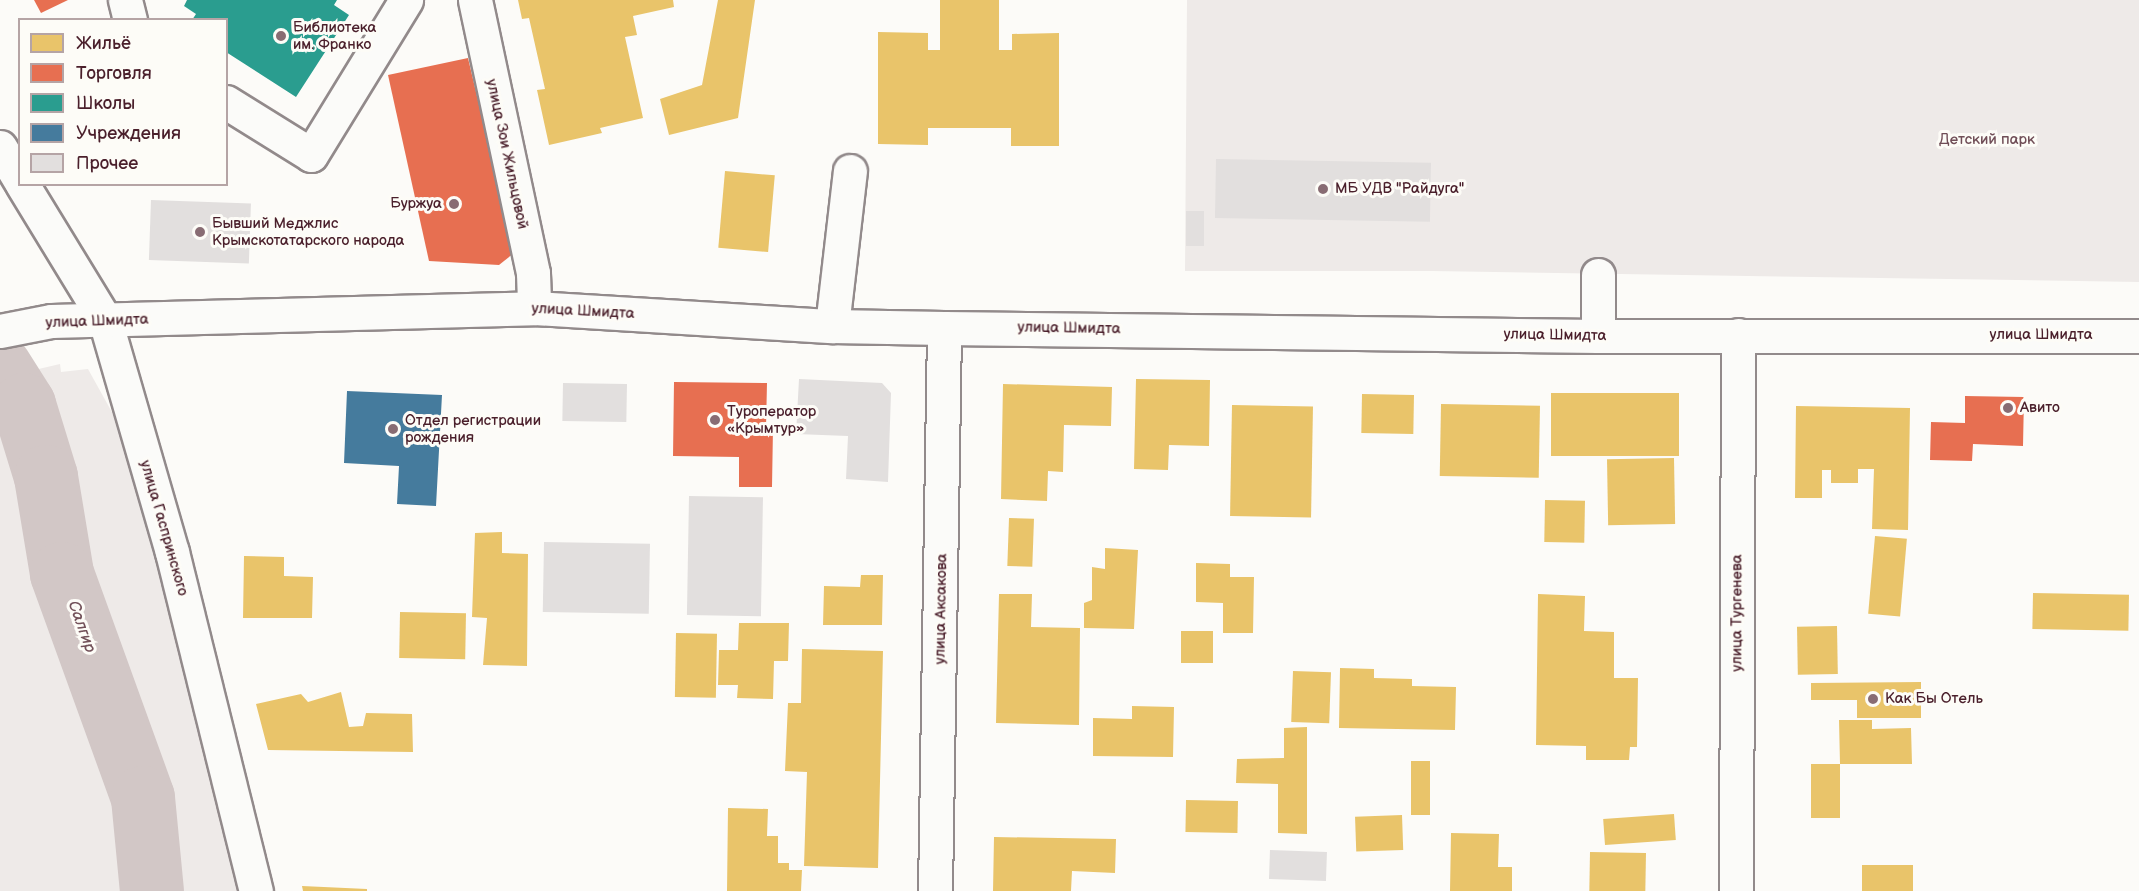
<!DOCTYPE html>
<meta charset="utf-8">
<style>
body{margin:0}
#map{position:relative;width:2139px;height:891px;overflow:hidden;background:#fcfbf8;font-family:"Balsamiq Sans",sans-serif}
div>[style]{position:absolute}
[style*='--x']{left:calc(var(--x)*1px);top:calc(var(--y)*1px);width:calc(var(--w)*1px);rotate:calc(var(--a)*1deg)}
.green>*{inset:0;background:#eeeae8}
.homes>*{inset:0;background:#e9c46a;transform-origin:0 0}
.shops>*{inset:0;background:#e76f51}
.schools>*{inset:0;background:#2a9d8f}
.public>*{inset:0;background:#457b9d}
.river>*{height:64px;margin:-32px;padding:0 32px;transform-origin:32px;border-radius:32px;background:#d2c7c6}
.building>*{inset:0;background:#e2dfde;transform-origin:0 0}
.roads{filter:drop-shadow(2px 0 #928a8b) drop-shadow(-2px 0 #928a8b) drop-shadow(0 2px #928a8b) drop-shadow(0 -2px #928a8b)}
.minor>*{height:33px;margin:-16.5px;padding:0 16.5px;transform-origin:16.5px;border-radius:16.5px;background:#fbfbf9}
.major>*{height:33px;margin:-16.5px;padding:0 16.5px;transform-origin:16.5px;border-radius:16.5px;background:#fbfbf9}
.dots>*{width:16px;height:16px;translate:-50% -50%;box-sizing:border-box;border:3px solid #fdfcf7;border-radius:50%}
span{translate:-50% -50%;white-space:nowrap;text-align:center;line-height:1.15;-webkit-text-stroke:6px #fdfcf7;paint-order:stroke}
.poi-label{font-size:15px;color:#4a1f2b}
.left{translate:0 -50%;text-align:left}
.right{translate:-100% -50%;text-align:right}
.park-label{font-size:15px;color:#704e57}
.street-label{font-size:15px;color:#4a1f2b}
.water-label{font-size:16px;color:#73525a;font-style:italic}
.legend{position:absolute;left:18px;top:18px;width:210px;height:168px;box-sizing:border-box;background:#fdfcf7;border:2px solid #b5a4a5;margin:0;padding:8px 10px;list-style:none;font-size:18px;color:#4a1f2b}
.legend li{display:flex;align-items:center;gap:12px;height:30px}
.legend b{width:30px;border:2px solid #b5a4a5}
</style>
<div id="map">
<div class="green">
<div style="clip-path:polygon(1187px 0,2139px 0,2139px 282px,1432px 271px,1185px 271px)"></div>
<div style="clip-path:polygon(60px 364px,61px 372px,88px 369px,113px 414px,180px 639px,242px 891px,0 891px,0 378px)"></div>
</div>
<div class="homes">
<div style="clip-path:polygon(518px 0,673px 0,674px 7px,633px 16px,637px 35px,625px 37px,643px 118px,600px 128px,602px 133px,549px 145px,537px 90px,545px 89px,529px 18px,522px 19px)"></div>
<div style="clip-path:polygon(718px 0,755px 0,738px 118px,669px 135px,660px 99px,702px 85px)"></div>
<div style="clip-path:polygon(940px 0,999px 0,999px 50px,1012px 50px,1012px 34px,1059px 33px,1059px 146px,1011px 146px,1011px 128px,928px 128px,928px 145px,878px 144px,878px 32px,928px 33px,928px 50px,940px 50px)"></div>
<div style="left:725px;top:171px;width:50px;height:77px;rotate:5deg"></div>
<div style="clip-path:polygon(1136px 379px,1210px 380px,1209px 446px,1169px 445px,1168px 470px,1134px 469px)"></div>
<div style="clip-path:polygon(1003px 384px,1112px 387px,1111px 426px,1064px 425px,1063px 472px,1048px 471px,1047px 501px,1001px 499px)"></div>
<div style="left:1551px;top:393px;width:128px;height:63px"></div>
<div style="left:1362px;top:394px;width:52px;height:39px;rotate:1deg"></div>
<div style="left:1441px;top:404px;width:99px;height:72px;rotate:1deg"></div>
<div style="left:1232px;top:405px;width:81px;height:111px;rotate:1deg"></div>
<div style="clip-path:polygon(1796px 406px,1910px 408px,1908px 530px,1872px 529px,1874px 469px,1858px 469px,1858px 483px,1831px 483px,1831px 470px,1822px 470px,1822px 498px,1795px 498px)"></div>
<div style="left:1674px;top:458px;width:66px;height:67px;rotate:89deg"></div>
<div style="left:1545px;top:500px;width:40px;height:42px;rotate:1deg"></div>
<div style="left:1009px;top:518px;width:25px;height:48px;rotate:2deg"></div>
<div style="clip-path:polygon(502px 532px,502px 553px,528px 554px,527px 666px,483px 665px,487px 618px,472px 617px,475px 533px)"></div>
<div style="left:1875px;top:536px;width:32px;height:78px;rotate:5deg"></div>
<div style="clip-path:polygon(1105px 548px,1138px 550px,1134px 629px,1084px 628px,1084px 603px,1092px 600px,1092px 567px,1105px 569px)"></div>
<div style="clip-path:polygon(244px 556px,284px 557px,284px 576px,313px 577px,312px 618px,243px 618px)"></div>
<div style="clip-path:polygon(1196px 563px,1230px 564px,1230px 577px,1254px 577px,1253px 633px,1223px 633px,1223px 603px,1196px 602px)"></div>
<div style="clip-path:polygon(861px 575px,883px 575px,882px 625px,823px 625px,824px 586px,860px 587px)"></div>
<div style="left:2033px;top:593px;width:96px;height:36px;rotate:1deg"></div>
<div style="clip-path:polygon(999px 594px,1032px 594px,1031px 627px,1080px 628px,1079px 725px,996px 723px)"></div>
<div style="clip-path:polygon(1538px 594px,1585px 596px,1584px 631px,1614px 632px,1614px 678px,1638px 678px,1637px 747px,1630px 747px,1629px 760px,1586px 760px,1586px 746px,1536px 745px)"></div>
<div style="left:400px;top:612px;width:66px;height:46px;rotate:1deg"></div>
<div style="clip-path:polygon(739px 623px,789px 623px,788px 661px,774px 661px,773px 699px,737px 698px,738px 685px,718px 685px,719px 650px,738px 650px)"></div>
<div style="left:1837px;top:626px;width:48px;height:40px;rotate:89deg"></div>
<div style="left:1181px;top:631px;width:32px;height:32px"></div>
<div style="left:676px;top:633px;width:41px;height:64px;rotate:1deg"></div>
<div style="clip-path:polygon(802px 649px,883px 651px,878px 868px,804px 866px,807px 772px,785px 771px,788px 703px,801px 703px)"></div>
<div style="clip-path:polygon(1340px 668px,1374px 669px,1374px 678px,1412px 679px,1412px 686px,1456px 687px,1455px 730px,1339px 728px)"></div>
<div style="left:1293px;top:671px;width:38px;height:51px;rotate:2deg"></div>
<div style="clip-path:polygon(1921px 682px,1921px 718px,1857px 718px,1857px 700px,1811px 700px,1811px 683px)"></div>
<div style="clip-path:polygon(341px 692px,349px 727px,363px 726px,366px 713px,412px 714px,413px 752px,268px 750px,256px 704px,301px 694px,308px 702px)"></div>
<div style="clip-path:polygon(1132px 706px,1174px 707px,1173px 757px,1093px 756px,1093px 718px,1132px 719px)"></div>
<div style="clip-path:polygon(1839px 720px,1872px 720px,1872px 729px,1911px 728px,1912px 764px,1840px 764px)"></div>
<div style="clip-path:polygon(1307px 727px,1307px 834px,1278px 833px,1278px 784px,1236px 783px,1237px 759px,1284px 758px,1284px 728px)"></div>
<div style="left:1411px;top:761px;width:19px;height:54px"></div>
<div style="left:1811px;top:764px;width:29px;height:54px"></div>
<div style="left:1186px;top:800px;width:52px;height:32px;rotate:1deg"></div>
<div style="clip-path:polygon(728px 808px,768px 809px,767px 836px,778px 836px,778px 863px,789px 863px,789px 870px,802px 870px,801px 891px,727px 891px)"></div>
<div style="left:1674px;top:814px;width:26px;height:71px;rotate:86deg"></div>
<div style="left:1402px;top:815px;width:35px;height:47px;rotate:88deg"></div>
<div style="clip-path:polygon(1451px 833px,1499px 834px,1498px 867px,1512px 867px,1512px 891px,1450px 891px)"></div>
<div style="clip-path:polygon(994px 837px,1116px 839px,1115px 873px,1072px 871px,1071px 891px,993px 891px)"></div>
<div style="left:1590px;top:852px;width:56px;height:39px;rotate:1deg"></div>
<div style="left:1862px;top:865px;width:51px;height:26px"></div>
<div style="clip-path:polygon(302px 886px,367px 889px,367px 891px,303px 891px)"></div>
</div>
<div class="shops">
<div style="clip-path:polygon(34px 0,68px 0,41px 13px)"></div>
<div style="clip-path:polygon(468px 58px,514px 253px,499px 265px,429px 261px,388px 75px)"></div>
<div style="clip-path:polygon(674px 382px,767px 383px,766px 428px,773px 428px,772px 487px,739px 487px,739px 457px,673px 456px)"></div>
<div style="clip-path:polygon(1965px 396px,2024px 397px,2023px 446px,1973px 444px,1972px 461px,1930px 460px,1931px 422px,1965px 423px)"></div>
</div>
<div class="schools">
<div style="clip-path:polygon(187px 0,337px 0,334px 5px,349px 15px,296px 97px,226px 52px,226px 20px,192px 20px,196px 14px,184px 6px)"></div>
</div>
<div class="public">
<div style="clip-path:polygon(347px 391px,442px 395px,436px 506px,397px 504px,399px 466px,344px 463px)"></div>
</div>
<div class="river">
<div style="--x:0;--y:367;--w:45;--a:57.7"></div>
<div style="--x:24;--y:405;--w:75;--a:73"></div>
<div style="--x:46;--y:477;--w:98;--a:80.6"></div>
<div style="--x:62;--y:574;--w:238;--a:70.1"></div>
<div style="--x:143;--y:798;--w:93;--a:84.5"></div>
</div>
<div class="building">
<div style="left:1216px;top:159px;width:215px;height:59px;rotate:1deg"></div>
<div style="left:151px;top:200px;width:100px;height:60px;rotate:2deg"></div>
<div style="left:1186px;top:211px;width:18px;height:35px"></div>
<div style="clip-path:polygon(799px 379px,882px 383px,891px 393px,888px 482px,846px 479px,848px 436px,796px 434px)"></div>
<div style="left:563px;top:383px;width:64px;height:38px;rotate:1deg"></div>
<div style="left:689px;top:496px;width:74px;height:119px;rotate:1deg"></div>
<div style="left:544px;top:542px;width:106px;height:70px;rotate:1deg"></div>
<div style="left:1270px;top:850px;width:57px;height:29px;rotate:2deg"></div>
</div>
<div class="roads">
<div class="minor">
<div style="--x:125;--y:0;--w:21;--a:76"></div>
<div style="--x:475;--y:0;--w:279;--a:78"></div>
<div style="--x:533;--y:273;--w:35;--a:88"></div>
<div style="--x:226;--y:102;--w:100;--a:31.9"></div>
<div style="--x:311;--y:155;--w:182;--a:-58.5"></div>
<div style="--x:0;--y:147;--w:39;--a:59"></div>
<div style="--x:22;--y:184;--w:159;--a:58.6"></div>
<div style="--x:105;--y:320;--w:241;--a:73.9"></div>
<div style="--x:172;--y:552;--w:349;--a:76.1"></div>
<div style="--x:832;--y:326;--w:156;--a:-83.4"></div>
<div style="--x:1598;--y:336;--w:61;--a:-90"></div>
<div style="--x:935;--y:891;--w:563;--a:-89.08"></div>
<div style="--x:1736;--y:891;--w:556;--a:-89.79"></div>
</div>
<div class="major">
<div style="--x:0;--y:331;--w:52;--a:-11.1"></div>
<div style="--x:51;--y:321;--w:483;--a:-1.5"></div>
<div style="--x:534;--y:308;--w:299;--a:3.5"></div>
<div style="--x:832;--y:326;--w:112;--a:1"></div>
<div style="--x:944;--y:328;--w:654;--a:0.7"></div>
<div style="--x:1598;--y:336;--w:541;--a:0"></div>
</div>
</div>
<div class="dots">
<div style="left:281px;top:36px;background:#886c73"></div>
<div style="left:1323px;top:189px;background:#886c73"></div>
<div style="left:454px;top:204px;background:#886c73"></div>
<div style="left:200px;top:232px;background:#886c73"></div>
<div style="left:2008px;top:408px;background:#886c73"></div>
<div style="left:715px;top:420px;background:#886c73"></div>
<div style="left:393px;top:429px;background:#886c73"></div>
<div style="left:1873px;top:699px;background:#886c73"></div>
</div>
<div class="poi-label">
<span class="left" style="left:293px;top:36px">Библиотека<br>им. Франко</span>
<span class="left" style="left:1335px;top:189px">МБ УДВ "Райдуга"</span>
<span class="right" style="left:442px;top:204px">Буржуа</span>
<span class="left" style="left:212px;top:232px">Бывший Меджлис<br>Крымскотатарского народа</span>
<span class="left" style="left:2020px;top:408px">Авито</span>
<span class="left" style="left:727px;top:420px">Туроператор<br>«Крымтур»</span>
<span class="left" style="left:405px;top:429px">Отдел регистрации<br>рождения</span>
<span class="left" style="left:1885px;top:699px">Как Бы Отель</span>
</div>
<div class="park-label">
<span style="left:1987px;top:140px">Детский парк</span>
</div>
<div class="street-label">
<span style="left:507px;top:154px;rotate:78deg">улица Зои Жильцовой</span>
<span style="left:583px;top:311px;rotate:3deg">улица Шмидта</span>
<span style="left:97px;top:321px;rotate:-2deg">улица Шмидта</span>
<span style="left:1069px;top:328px;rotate:1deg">улица Шмидта</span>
<span style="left:1555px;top:335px;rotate:1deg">улица Шмидта</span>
<span style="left:2041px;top:335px">улица Шмидта</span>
<span style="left:164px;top:528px;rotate:74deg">улица Гаспринского</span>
<span style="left:941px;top:609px;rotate:-89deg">улица Аксакова</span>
<span style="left:1737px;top:613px;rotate:-90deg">улица Тургенева</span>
</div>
<div class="water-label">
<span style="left:81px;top:627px;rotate:70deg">Салгир</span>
</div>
<ul class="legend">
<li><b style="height:16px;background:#e9c46a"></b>Жильё</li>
<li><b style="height:16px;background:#e76f51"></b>Торговля</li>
<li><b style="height:16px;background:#2a9d8f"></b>Школы</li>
<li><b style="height:16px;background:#457b9d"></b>Учреждения</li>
<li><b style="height:16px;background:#e2dfde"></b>Прочее</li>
</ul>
</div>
